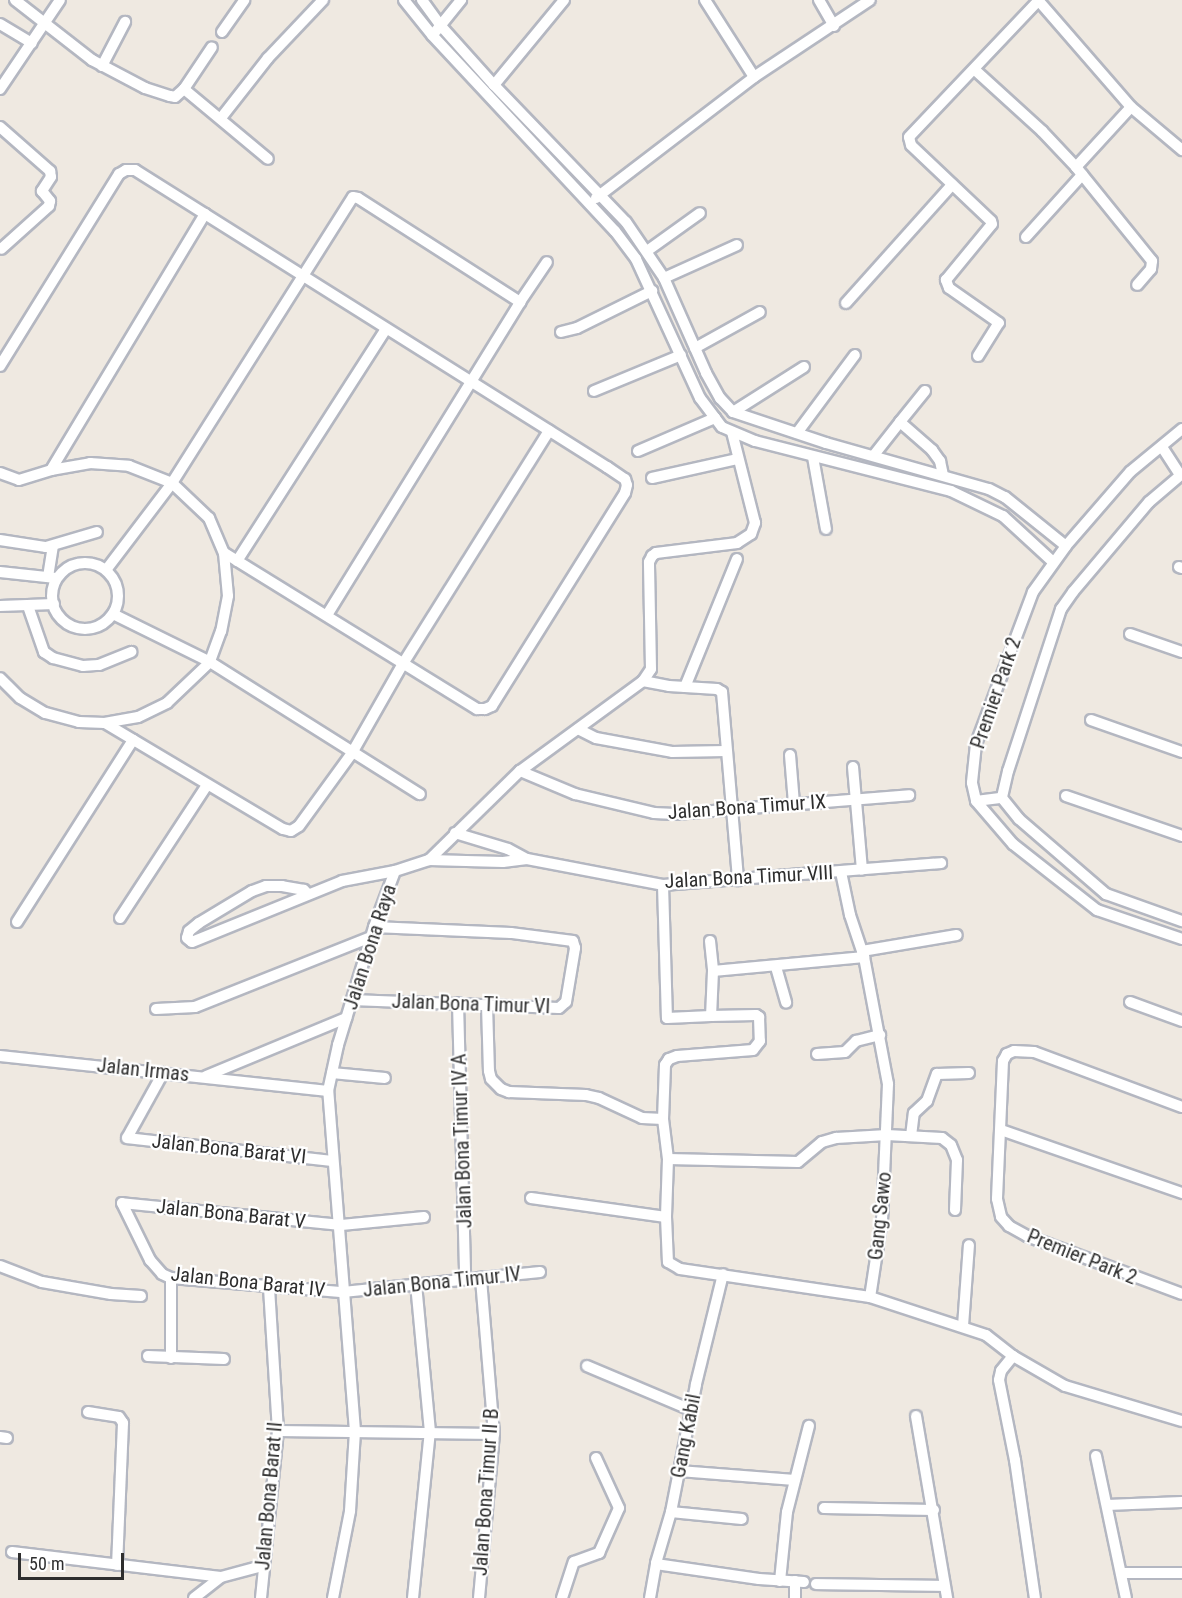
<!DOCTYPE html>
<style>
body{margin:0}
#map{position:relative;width:1182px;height:1598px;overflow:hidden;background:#efe9e1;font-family:"Roboto Condensed",sans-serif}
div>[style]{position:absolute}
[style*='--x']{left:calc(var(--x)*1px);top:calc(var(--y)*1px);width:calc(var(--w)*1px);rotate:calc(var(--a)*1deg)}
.roads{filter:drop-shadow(2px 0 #b4b7c1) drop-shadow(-2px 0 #b4b7c1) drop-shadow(0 2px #b4b7c1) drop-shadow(0 -2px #b4b7c1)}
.street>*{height:10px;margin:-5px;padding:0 5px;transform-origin:5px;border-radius:5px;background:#fff}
.street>.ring{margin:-5px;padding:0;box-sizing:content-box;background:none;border:10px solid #fff;border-radius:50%}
span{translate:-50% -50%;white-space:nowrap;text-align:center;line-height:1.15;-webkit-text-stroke:4.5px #fff;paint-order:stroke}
.street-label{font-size:20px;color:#2e2e2e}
.scale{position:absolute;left:18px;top:1553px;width:106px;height:27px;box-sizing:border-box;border:3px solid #2e2e2e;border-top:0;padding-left:8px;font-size:18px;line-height:21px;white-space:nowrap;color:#2e2e2e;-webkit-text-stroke:4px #fff;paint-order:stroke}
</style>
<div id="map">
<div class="roads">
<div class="street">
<div style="--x:15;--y:0;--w:98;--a:37.9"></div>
<div style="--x:92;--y:60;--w:60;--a:27.8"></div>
<div style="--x:145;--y:88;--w:26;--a:18"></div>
<div style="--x:170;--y:96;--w:5;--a:11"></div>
<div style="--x:175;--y:97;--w:12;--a:-42"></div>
<div style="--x:184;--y:89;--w:50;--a:-56.3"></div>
<div style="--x:404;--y:0;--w:45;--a:51.3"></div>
<div style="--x:432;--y:35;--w:268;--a:47"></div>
<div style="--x:615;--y:231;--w:35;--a:53"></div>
<div style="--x:636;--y:259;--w:153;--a:65.3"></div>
<div style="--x:700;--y:398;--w:36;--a:53"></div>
<div style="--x:722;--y:427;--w:36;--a:23"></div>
<div style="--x:755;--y:441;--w:202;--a:14.3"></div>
<div style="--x:951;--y:491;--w:58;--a:25.7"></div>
<div style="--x:1003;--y:516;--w:68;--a:42.6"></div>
<div style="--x:422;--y:0;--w:32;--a:54"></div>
<div style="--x:441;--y:26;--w:79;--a:48.1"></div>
<div style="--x:494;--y:85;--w:190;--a:46.1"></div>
<div style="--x:626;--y:222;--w:68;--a:55.8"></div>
<div style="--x:664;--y:278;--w:104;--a:66.1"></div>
<div style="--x:706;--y:373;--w:29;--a:61"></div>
<div style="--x:720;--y:398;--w:19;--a:47"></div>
<div style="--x:733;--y:412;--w:98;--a:18.4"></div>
<div style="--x:826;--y:443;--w:169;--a:15.8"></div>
<div style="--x:989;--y:489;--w:18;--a:27"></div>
<div style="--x:1005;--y:497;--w:78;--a:38.8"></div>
<div style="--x:705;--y:0;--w:91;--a:57.5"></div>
<div style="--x:819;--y:0;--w:30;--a:60"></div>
<div style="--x:1038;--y:0;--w:142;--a:49"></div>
<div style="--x:1131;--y:107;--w:67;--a:40.1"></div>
<div style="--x:0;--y:24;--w:37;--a:31"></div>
<div style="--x:436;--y:31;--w:40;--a:-51"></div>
<div style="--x:222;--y:32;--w:39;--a:-55"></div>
<div style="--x:102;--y:66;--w:50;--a:-62.4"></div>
<div style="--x:975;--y:70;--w:91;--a:42.3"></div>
<div style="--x:1042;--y:131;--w:50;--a:46.6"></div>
<div style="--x:1076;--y:167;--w:121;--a:51"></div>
<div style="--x:1152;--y:261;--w:8;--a:97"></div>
<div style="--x:1151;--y:269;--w:21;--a:131"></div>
<div style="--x:494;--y:85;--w:110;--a:-50.5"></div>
<div style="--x:0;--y:89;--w:107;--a:-56"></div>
<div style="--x:184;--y:89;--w:109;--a:39.8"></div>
<div style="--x:221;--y:118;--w:76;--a:-51.9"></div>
<div style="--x:268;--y:58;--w:80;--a:-46.5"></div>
<div style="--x:0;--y:127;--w:67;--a:41.3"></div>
<div style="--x:50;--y:171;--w:6;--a:81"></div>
<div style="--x:51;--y:177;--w:17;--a:123"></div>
<div style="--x:42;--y:191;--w:13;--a:51"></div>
<div style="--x:50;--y:201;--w:5;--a:101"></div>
<div style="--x:49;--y:206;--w:64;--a:138.1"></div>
<div style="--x:1076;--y:167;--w:81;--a:-47.5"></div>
<div style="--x:596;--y:198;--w:199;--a:-37.4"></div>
<div style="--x:754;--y:77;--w:139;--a:-33.6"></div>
<div style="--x:1026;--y:237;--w:84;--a:-47.9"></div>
<div style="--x:647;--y:251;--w:65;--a:-35.6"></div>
<div style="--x:664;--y:278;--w:80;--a:-24.3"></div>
<div style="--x:846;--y:303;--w:159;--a:-48.1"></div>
<div style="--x:561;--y:332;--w:16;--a:-14"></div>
<div style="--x:577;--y:328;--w:84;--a:-26.3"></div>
<div style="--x:695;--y:348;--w:74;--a:-29"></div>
<div style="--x:978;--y:356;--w:39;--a:-58"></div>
<div style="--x:999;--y:323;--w:61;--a:-145"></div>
<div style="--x:949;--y:288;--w:9;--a:-111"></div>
<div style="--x:946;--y:280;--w:72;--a:-50.6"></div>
<div style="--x:992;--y:224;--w:3;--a:-108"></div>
<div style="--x:991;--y:221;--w:110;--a:-136.5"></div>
<div style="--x:911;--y:145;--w:8;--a:-104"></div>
<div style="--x:909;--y:137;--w:187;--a:-46.5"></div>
<div style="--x:0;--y:366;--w:226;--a:-58.2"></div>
<div style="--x:119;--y:174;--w:8;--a:-30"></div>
<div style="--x:126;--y:170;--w:9;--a:0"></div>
<div style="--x:135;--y:170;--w:558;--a:32.18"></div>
<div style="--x:607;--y:467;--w:22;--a:34"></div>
<div style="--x:625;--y:479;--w:6;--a:72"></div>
<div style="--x:627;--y:485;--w:8;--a:104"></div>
<div style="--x:625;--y:493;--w:251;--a:122"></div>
<div style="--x:492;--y:706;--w:8;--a:157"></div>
<div style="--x:485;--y:709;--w:8;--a:180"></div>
<div style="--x:477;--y:709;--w:297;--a:-148.3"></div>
<div style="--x:594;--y:391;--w:94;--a:-22.5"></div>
<div style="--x:925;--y:391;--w:40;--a:129"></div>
<div style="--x:900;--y:422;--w:43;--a:41.2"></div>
<div style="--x:932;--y:450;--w:14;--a:54"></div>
<div style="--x:940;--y:461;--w:14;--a:78"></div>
<div style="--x:733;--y:412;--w:84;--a:-32.4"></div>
<div style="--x:1182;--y:429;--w:67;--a:140.4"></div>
<div style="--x:1130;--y:472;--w:98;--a:130.9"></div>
<div style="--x:1066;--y:546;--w:57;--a:125.7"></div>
<div style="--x:1033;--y:592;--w:162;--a:110.6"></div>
<div style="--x:976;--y:744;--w:39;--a:96"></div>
<div style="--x:972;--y:783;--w:18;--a:77"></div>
<div style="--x:976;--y:801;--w:57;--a:49.3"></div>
<div style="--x:1013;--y:844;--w:107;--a:38.2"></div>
<div style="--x:1097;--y:910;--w:90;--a:18.8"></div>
<div style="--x:797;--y:433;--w:97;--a:-53.4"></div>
<div style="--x:1162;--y:447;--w:33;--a:57"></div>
<div style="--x:638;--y:451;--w:84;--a:-23.2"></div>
<div style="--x:874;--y:455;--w:42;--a:-51.8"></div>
<div style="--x:813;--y:457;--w:73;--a:79.8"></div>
<div style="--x:51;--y:470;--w:299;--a:-59"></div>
<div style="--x:0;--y:473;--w:20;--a:20"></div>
<div style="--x:19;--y:480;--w:34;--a:-17"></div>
<div style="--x:51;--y:470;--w:40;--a:-10"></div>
<div style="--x:90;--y:463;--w:39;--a:4"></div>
<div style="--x:129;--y:466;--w:46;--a:21.6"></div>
<div style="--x:172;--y:483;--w:51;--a:43.4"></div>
<div style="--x:209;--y:518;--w:38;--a:67"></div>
<div style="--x:224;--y:553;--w:43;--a:84.7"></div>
<div style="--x:228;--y:596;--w:36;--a:101"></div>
<div style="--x:221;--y:631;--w:33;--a:110"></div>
<div style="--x:210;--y:662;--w:59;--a:136.4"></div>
<div style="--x:167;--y:703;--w:32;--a:154"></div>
<div style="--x:138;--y:717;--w:34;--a:170"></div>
<div style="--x:105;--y:723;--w:26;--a:-178"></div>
<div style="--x:79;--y:722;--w:35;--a:-165"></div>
<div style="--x:45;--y:713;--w:29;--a:-149"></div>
<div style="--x:20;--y:698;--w:28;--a:-135"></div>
<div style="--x:1182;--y:474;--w:43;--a:139.7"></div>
<div style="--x:1149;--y:502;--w:118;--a:130.2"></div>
<div style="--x:1073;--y:592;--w:21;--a:125"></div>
<div style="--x:1061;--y:609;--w:170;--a:108.1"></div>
<div style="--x:1008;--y:771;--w:28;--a:103"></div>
<div style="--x:1002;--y:798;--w:27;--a:51"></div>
<div style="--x:1019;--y:819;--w:115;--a:40.8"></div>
<div style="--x:1106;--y:894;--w:81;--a:19.6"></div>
<div style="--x:652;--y:478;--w:88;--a:-12.5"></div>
<div style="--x:0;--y:540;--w:47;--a:8.7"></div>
<div style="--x:46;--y:547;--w:53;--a:-16.4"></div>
<div style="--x:237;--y:561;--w:276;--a:-57.3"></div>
<div class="ring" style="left:52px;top:563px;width:56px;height:56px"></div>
<div style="--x:1179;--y:567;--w:3;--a:18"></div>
<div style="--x:106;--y:570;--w:109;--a:-52.8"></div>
<div style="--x:172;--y:483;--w:338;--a:-57.7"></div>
<div style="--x:353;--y:197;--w:5;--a:11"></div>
<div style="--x:358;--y:198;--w:193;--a:32.7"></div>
<div style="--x:0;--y:572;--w:56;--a:6.1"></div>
<div style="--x:48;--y:577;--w:31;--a:-81"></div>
<div style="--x:0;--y:606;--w:54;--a:-2.1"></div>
<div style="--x:28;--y:606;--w:49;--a:70.8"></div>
<div style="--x:44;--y:652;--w:11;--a:34"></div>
<div style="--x:53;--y:658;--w:31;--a:15"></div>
<div style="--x:83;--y:666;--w:16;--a:-4"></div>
<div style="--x:99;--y:665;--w:35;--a:-22"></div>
<div style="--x:113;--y:614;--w:108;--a:26.3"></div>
<div style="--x:210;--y:662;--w:248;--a:32.2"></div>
<div style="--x:327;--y:615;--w:368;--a:-58.3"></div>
<div style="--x:520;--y:302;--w:48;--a:-56"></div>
<div style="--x:1130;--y:634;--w:55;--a:19.1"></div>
<div style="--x:643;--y:681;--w:26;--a:11"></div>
<div style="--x:669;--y:686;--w:48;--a:3.6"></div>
<div style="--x:717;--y:689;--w:6;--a:31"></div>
<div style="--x:722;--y:692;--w:189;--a:85.1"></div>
<div style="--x:685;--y:687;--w:138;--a:-67.9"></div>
<div style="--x:1091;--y:720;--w:96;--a:19.4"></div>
<div style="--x:105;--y:723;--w:207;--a:30.8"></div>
<div style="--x:283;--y:829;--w:8;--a:14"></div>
<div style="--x:291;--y:831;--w:9;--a:-32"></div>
<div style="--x:299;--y:826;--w:90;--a:-54"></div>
<div style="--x:352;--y:753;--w:105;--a:-60.3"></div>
<div style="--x:404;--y:662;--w:273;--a:-57.9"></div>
<div style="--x:578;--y:729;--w:20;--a:27"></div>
<div style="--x:596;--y:738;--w:77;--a:10.4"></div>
<div style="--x:672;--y:752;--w:54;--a:-1.1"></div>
<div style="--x:790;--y:755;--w:49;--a:85.3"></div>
<div style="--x:853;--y:767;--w:103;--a:85"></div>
<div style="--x:520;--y:771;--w:60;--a:22.7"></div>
<div style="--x:575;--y:794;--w:81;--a:13.5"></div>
<div style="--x:654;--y:813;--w:21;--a:3"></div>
<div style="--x:675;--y:814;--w:235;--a:-4.6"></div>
<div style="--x:1066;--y:796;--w:123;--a:19"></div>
<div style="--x:976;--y:801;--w:26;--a:-7"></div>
<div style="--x:455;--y:833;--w:55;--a:16.8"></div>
<div style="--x:508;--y:849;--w:21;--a:28"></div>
<div style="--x:527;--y:859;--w:138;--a:10.8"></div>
<div style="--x:663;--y:885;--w:279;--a:-4.5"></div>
<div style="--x:429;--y:860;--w:74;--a:1.5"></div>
<div style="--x:503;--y:862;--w:24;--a:-7"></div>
<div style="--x:841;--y:872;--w:44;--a:78.2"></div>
<div style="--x:850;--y:915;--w:44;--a:71.6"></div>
<div style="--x:864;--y:957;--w:129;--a:79.3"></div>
<div style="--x:888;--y:1084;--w:135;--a:92.5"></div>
<div style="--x:882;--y:1219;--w:79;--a:98.7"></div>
<div style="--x:663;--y:885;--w:133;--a:88.3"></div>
<div style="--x:667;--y:1018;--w:44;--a:-2.6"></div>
<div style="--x:308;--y:894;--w:6;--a:-135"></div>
<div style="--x:304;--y:890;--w:22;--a:-170"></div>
<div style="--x:282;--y:886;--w:16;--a:180"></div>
<div style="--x:266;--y:886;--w:15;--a:160"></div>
<div style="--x:252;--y:891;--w:62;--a:148.9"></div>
<div style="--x:199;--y:923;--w:13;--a:141"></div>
<div style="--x:189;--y:931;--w:7;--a:106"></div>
<div style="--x:187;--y:938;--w:6;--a:39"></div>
<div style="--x:192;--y:942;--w:162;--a:-22.1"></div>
<div style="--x:342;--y:881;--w:54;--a:-10.7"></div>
<div style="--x:120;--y:918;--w:159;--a:-56.8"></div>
<div style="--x:17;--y:922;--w:216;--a:-57.5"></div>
<div style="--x:710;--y:941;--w:30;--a:84"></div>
<div style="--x:713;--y:971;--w:45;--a:92.5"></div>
<div style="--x:711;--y:1016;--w:45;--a:-1.3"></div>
<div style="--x:756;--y:1015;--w:4;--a:34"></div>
<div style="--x:759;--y:1017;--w:24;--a:88"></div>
<div style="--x:760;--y:1041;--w:11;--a:128"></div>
<div style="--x:753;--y:1050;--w:76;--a:175.5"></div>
<div style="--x:677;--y:1056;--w:9;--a:159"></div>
<div style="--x:669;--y:1059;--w:7;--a:124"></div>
<div style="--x:665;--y:1065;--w:54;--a:92.1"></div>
<div style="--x:663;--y:1119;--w:40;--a:82.9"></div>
<div style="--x:668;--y:1159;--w:58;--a:92"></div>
<div style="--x:666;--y:1217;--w:45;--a:87.5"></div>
<div style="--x:668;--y:1262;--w:14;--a:30"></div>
<div style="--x:680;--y:1269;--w:192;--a:8.4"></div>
<div style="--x:870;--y:1297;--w:122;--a:18.1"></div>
<div style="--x:986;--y:1335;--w:34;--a:38"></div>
<div style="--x:1013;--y:1356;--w:60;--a:30"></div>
<div style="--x:1065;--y:1386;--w:122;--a:16.7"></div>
<div style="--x:862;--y:951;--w:96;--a:-9.6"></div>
<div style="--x:776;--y:967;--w:37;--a:74"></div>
<div style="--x:713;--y:971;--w:152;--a:-5.3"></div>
<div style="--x:352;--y:1000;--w:207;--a:2.2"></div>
<div style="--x:559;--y:1008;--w:9;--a:-41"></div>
<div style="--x:566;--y:1002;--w:55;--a:-80.5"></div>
<div style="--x:575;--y:948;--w:7;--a:-106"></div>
<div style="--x:573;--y:941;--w:63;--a:-172.6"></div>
<div style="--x:511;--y:933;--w:137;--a:-177.5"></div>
<div style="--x:1130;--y:1002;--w:55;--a:20.1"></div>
<div style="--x:458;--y:1003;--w:276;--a:88.5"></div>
<div style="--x:487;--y:1005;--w:66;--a:88.3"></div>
<div style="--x:489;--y:1071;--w:8;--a:76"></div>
<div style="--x:491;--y:1079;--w:14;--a:45"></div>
<div style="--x:501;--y:1089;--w:9;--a:21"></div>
<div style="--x:509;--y:1092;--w:77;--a:2.2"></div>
<div style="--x:586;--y:1095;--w:13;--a:13"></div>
<div style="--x:599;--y:1098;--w:47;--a:24.9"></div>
<div style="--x:642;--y:1118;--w:21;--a:3"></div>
<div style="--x:156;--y:1009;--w:39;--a:-3"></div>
<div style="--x:195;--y:1007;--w:189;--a:-21.7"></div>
<div style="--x:817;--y:1054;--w:28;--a:-4"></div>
<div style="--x:845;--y:1052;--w:16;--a:-45"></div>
<div style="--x:856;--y:1041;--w:25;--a:-14"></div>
<div style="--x:0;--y:1056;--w:330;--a:6.1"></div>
<div style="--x:163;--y:1073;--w:74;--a:119"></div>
<div style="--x:127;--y:1138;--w:206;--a:6.4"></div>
<div style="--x:332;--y:1073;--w:53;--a:5.4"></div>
<div style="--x:206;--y:1076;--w:152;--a:-22.5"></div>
<div style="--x:1182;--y:1107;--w:158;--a:-159.6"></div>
<div style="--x:1034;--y:1052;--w:20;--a:-177"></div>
<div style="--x:1014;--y:1051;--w:8;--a:157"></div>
<div style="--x:1007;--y:1054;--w:8;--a:120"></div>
<div style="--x:1003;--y:1061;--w:138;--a:92.5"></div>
<div style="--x:997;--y:1199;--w:18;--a:77"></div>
<div style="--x:1001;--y:1217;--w:12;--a:48"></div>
<div style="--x:1009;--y:1226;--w:21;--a:29"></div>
<div style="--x:1027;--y:1236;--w:165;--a:20.5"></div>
<div style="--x:1001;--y:1130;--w:192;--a:19.2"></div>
<div style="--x:911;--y:1136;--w:23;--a:-83"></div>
<div style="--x:914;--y:1113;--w:18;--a:-43"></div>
<div style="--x:927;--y:1101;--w:29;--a:-70"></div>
<div style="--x:937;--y:1074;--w:32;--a:-2"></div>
<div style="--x:668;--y:1159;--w:130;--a:1.3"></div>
<div style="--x:798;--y:1162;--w:31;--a:-40"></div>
<div style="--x:822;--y:1142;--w:15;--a:-16"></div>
<div style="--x:836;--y:1138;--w:51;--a:-3.4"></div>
<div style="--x:887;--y:1135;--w:55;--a:3.1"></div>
<div style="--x:942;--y:1138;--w:11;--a:38"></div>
<div style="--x:951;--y:1145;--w:16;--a:68"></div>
<div style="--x:957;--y:1160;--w:50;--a:92.3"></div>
<div style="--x:531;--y:1198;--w:136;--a:8"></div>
<div style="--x:424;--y:1217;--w:83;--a:174.5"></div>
<div style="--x:341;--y:1225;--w:220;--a:-174.3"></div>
<div style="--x:122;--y:1203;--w:64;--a:63.8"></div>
<div style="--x:150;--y:1260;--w:18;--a:49"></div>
<div style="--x:162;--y:1274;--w:10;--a:24"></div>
<div style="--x:171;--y:1278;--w:173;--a:4.7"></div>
<div style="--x:343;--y:1292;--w:198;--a:-5.8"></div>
<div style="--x:0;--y:1266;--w:45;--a:20.9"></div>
<div style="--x:42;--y:1282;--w:70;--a:9.9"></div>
<div style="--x:111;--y:1294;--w:30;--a:4"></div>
<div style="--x:963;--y:1326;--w:81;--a:-85.8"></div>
<div style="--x:148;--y:1356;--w:76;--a:2.3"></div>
<div style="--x:1013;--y:1356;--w:19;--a:129"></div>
<div style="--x:1001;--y:1371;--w:9;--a:103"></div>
<div style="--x:999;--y:1380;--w:82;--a:78.7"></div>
<div style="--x:1015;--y:1460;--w:139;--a:81.8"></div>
<div style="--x:171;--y:1358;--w:80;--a:-90"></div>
<div style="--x:587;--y:1366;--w:113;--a:22.9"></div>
<div style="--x:88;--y:1412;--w:31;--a:9"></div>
<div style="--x:119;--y:1417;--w:7;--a:56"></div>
<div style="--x:123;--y:1423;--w:142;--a:92.4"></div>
<div style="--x:916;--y:1416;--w:185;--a:80.3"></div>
<div style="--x:278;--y:1431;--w:216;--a:0.8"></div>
<div style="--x:0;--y:1437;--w:7;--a:8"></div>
<div style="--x:1096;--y:1456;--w:145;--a:78.1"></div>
<div style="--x:679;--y:1471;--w:116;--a:4.4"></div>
<div style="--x:1107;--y:1505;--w:75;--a:-2.3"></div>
<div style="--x:824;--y:1508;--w:110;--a:1"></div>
<div style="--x:671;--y:1512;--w:71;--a:5.6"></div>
<div style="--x:12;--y:1552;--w:210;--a:6.8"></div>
<div style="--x:656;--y:1564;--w:104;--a:8.3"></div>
<div style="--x:759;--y:1579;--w:45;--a:3.8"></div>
<div style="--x:1121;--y:1573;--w:61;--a:0"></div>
<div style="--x:780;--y:1581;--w:69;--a:-84.2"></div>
<div style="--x:787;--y:1512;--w:89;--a:-75.7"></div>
<div style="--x:795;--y:1581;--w:17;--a:90"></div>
<div style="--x:816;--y:1584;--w:128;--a:0.9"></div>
<div style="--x:194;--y:1598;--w:34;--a:-38"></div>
<div style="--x:221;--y:1577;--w:42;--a:-15"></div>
<div style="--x:261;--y:1598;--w:168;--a:-84.2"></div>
<div style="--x:278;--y:1431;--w:145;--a:-93.6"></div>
<div style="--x:333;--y:1598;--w:89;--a:-78.9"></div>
<div style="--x:350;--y:1511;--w:80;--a:-86.4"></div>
<div style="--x:355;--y:1431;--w:341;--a:-94.5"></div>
<div style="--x:328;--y:1091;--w:47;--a:-77.7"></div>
<div style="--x:338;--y:1045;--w:123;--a:-73"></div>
<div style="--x:374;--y:927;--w:60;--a:-69.4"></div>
<div style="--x:395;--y:871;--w:36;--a:-18"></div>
<div style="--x:429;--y:860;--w:127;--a:-44.4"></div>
<div style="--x:520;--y:771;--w:152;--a:-36.2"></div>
<div style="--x:643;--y:681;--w:14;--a:-56"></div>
<div style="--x:651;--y:669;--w:107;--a:-91.1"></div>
<div style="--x:649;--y:562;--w:7;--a:-63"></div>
<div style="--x:652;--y:556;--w:5;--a:-37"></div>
<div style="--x:656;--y:553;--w:82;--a:-7"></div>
<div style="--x:737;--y:543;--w:17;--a:-33"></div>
<div style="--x:751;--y:534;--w:12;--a:-70"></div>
<div style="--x:755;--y:523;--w:94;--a:-104.2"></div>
<div style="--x:413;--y:1598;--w:167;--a:-84.2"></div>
<div style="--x:430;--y:1432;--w:148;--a:-95.4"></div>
<div style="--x:479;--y:1598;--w:165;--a:-84.8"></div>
<div style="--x:494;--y:1434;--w:157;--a:-94.8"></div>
<div style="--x:562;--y:1598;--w:38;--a:-72"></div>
<div style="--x:574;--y:1562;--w:27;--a:-20"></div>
<div style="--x:599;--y:1553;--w:49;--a:-66"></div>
<div style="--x:619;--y:1508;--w:55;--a:-114.7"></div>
<div style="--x:650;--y:1598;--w:36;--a:-80"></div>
<div style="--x:656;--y:1563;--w:53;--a:-73.6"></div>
<div style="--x:671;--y:1512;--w:130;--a:-78.9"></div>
<div style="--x:696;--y:1384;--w:113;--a:-76.2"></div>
</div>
</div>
<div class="street-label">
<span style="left:996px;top:693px;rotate:-71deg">Premier Park 2</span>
<span style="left:747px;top:807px;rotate:-4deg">Jalan Bona Timur IX</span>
<span style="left:749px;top:877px;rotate:-3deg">Jalan Bona Timur VIII</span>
<span style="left:370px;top:947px;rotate:-72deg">Jalan Bona Raya</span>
<span style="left:471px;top:1004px;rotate:2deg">Jalan Bona Timur VI</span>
<span style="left:143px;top:1070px;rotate:6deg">Jalan Irmas</span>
<span style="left:462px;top:1141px;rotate:-92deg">Jalan Bona Timur IV A</span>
<span style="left:229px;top:1149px;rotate:6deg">Jalan Bona Barat VI</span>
<span style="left:231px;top:1214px;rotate:6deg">Jalan Bona Barat V</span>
<span style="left:880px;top:1216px;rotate:-84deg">Gang Sawo</span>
<span style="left:1082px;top:1257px;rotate:22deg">Premier Park 2</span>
<span style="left:248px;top:1282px;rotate:6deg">Jalan Bona Barat IV</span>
<span style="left:442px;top:1282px;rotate:-6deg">Jalan Bona Timur IV</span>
<span style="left:686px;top:1436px;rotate:-79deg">Gang Kabil</span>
<span style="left:486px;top:1492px;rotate:-86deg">Jalan Bona Timur II B</span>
<span style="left:269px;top:1496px;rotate:-85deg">Jalan Bona Barat II</span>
</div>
<div class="scale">50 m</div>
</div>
